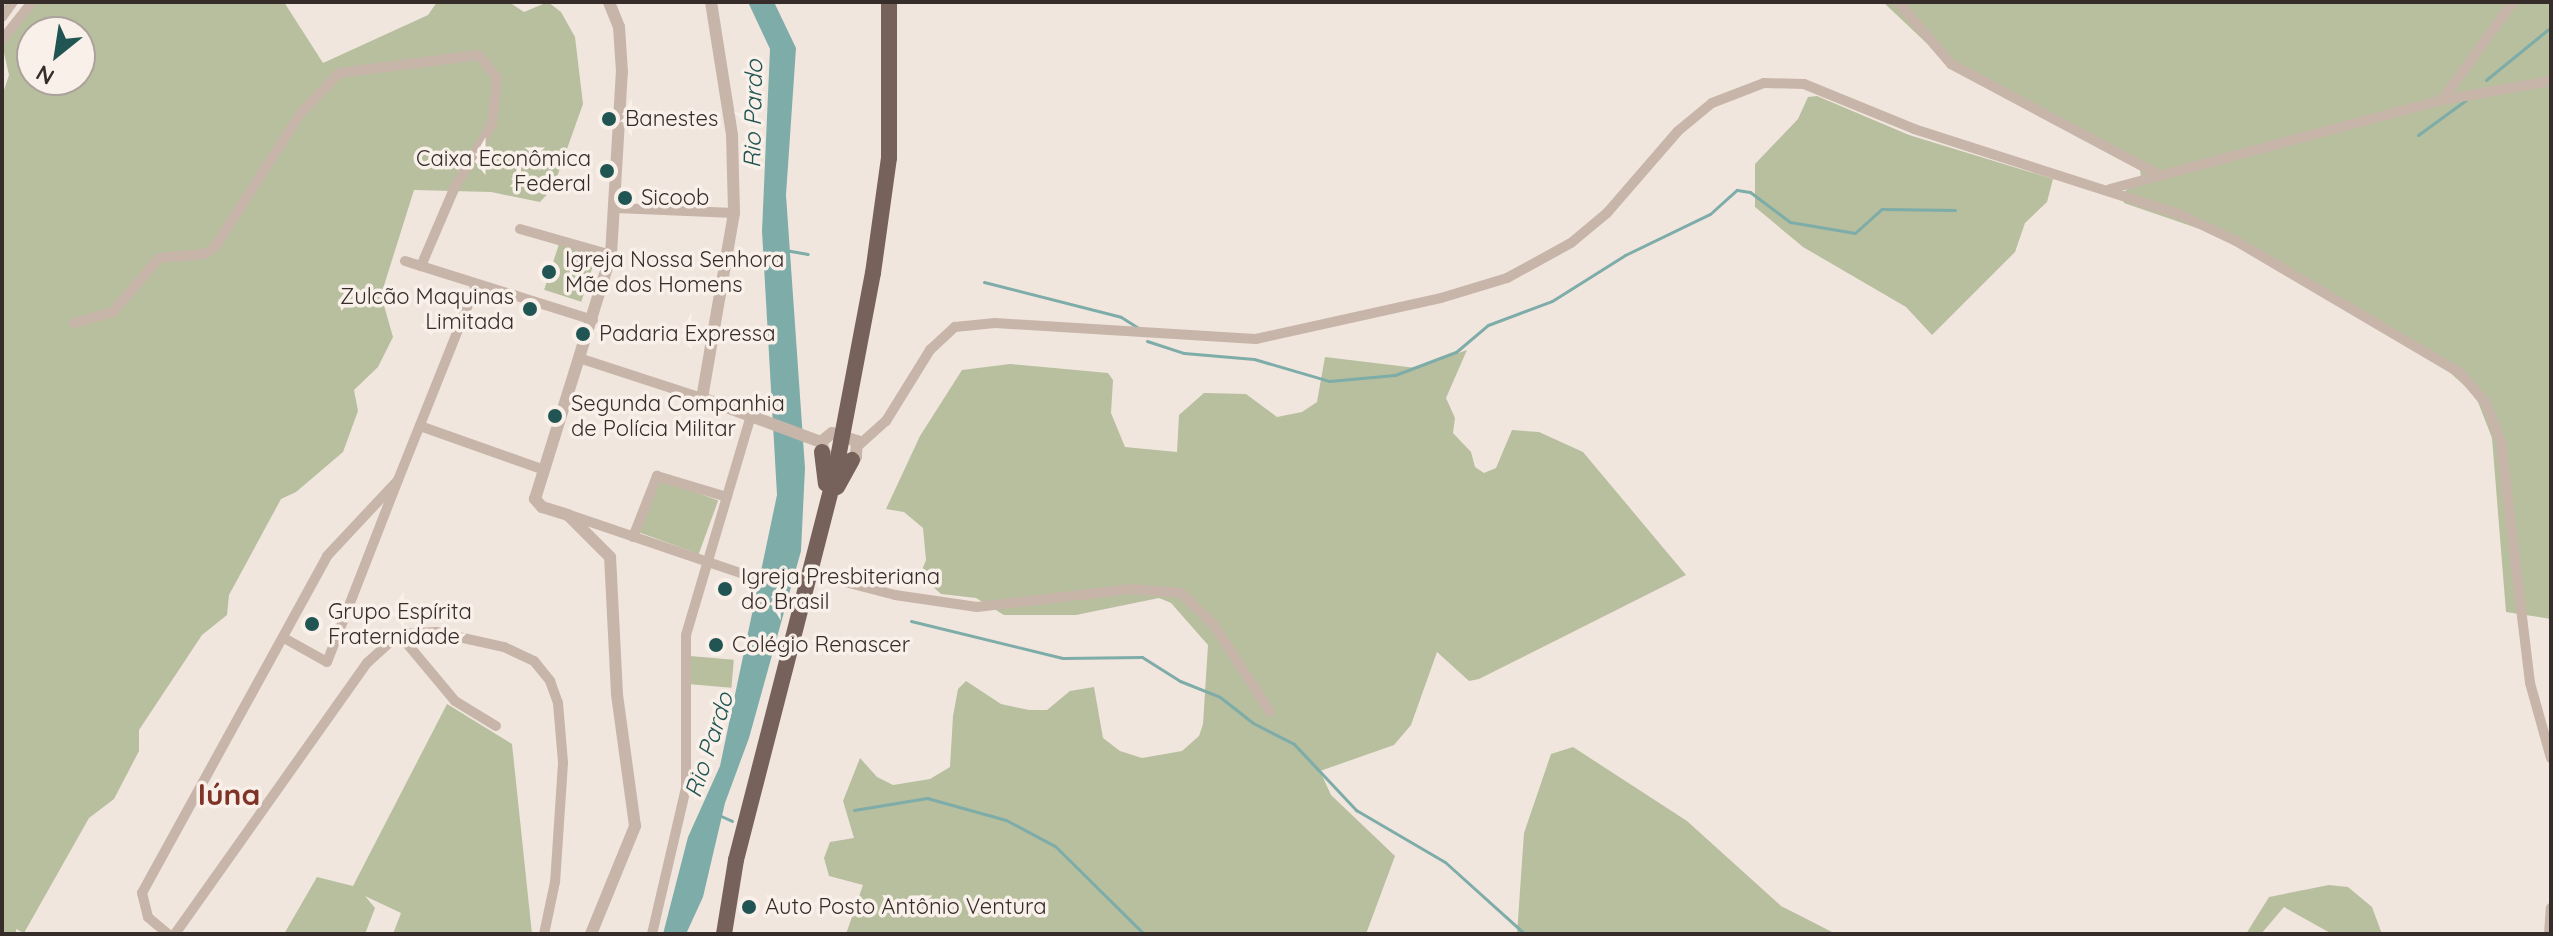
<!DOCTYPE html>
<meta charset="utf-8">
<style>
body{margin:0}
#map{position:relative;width:2553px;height:936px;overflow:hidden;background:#f1e6de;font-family:Quicksand,sans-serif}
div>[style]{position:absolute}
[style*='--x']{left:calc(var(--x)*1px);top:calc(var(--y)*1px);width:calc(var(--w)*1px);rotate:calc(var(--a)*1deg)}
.green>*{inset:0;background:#b7bf9e;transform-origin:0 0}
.water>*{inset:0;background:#7eaca9}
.stream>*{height:3px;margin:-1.5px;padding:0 1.5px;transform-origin:1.5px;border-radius:1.5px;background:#7eaca9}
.minor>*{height:10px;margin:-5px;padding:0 5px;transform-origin:5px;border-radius:5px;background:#c8b5aa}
.tertiary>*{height:12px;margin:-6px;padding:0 6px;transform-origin:6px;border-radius:6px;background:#c8b5aa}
.primary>*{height:16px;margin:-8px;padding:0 8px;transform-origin:8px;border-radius:8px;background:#77625b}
.dots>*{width:22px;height:22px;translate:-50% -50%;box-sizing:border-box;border:4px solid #f9f0ea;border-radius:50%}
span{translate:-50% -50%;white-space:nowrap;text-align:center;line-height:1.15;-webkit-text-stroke:7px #f9f0ea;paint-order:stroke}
.poi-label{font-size:22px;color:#362c29}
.left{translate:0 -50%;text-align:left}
.right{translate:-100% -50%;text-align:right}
.water-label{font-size:24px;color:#215553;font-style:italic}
.district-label{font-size:30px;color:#803428;font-weight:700}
.frame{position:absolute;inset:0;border:4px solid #362c29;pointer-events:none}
.north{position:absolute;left:16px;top:16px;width:80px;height:80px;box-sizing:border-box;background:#f9f0ea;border:2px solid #aba29d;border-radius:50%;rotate:210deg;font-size:22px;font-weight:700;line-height:32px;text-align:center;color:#362c29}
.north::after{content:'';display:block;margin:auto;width:28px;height:36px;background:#215553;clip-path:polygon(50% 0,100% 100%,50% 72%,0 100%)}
</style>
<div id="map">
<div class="green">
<div style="clip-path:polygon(evenodd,38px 2px,284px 2px,323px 63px,428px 15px,437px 2px,509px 2px,524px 12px,548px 2px,561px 12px,575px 37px,583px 104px,553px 188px,540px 202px,491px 192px,414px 190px,381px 295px,393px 337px,378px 367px,354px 390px,358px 411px,343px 452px,296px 492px,281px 499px,229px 595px,227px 615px,202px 635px,139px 730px,139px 751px,114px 799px,89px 818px,24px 933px,16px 929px,16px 934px,2px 934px,2px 96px,9px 75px,2px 44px,38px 2px,32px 32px,80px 32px,80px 80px,32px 80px,32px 32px)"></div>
<div style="clip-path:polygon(1883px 2px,2551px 2px,2551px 619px,2506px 612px,2492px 438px,2478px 402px,2466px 387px,2446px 369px,2226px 238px,2124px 203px,2123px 193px,2141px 177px,2140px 170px,1955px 70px)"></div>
<div style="clip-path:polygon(1817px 96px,1909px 135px,2053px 179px,2047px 202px,2025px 223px,2015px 252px,1932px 335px,1906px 307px,1803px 247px,1755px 207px,1755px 164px,1798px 119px,1808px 97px)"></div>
<div style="left:559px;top:244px;width:39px;height:48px;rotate:18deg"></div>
<div style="clip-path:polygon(1467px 350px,1446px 398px,1455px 418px,1453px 433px,1471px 452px,1475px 467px,1484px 473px,1496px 468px,1512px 430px,1539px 432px,1583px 452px,1686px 575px,1479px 679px,1469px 681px,1437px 652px,1411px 725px,1394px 745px,1320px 771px,1331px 795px,1395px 856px,1366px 934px,846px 934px,863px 885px,829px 876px,824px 858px,830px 842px,854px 838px,843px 801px,860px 758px,877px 777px,893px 785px,930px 779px,950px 767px,953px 716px,958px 689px,966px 681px,1001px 704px,1029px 710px,1047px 710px,1070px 691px,1094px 687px,1103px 738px,1120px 751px,1142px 758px,1182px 751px,1199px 736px,1203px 724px,1208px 645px,1171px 603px,1159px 598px,1076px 615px,1004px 615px,976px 598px,941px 594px,920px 575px,926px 560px,923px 528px,904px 512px,886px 509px,920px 436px,962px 370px,1010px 364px,1108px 373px,1113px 380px,1111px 413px,1125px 447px,1177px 452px,1179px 415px,1204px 393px,1246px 394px,1277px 417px,1302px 412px,1317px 402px,1325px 357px,1416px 368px)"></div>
<div style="left:659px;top:479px;width:63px;height:57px;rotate:20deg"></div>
<div style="left:690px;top:656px;width:44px;height:28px;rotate:5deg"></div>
<div style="clip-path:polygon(447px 704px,512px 744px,532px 934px,393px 934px,401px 913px,365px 896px,375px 908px,365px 934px,284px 934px,317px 877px,353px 886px)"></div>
<div style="clip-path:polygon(1573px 747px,1687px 821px,1781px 906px,1836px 934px,1517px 934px,1524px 833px,1551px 754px)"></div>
<div style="clip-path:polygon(2329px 885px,2348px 887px,2372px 907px,2382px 934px,2332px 934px,2284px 907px,2261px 934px,2246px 934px,2269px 897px)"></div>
</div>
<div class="water">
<div style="clip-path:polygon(748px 2px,774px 2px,796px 48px,786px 195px,805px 468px,801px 551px,749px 738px,725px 803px,703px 897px,686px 934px,663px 934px,688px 837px,720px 766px,777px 495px,762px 231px,770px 49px)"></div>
</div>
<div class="stream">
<div style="--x:2486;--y:80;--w:84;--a:-39.2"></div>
<div style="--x:2418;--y:135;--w:59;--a:-36.1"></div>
<div style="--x:785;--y:250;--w:23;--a:10"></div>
<div style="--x:984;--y:282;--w:141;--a:14.3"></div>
<div style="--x:1121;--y:317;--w:22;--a:32"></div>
<div style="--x:1147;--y:341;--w:39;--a:18"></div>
<div style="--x:1184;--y:353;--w:70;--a:4.9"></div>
<div style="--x:1254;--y:359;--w:78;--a:16.3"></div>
<div style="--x:1329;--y:381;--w:66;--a:-5.2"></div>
<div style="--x:1395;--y:375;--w:65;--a:-20.7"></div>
<div style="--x:1456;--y:352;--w:42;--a:-40.2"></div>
<div style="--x:1488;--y:325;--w:68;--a:-20.6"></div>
<div style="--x:1552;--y:301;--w:86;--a:-32.2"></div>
<div style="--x:1625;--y:255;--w:94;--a:-25.8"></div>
<div style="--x:1710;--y:214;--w:36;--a:-42"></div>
<div style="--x:1737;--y:190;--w:13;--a:9"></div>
<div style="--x:1750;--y:192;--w:50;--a:36.9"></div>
<div style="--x:1790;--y:222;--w:66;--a:9.6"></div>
<div style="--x:1855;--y:233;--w:36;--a:-42"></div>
<div style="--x:1882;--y:209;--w:73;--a:0.8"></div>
<div style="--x:911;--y:621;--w:156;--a:13.7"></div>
<div style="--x:1063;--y:658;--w:79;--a:-0.7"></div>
<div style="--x:1142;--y:657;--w:45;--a:32.3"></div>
<div style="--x:1180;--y:681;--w:43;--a:21.8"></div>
<div style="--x:1220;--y:697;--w:42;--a:38.2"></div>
<div style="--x:1253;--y:723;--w:46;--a:27.1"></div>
<div style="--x:1294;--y:744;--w:91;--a:46.8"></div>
<div style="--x:1356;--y:810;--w:103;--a:30.3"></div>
<div style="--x:1445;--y:862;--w:108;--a:42"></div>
<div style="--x:854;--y:810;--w:74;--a:-9.3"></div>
<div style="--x:927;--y:798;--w:82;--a:15.6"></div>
<div style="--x:1006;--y:820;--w:55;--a:28"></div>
<div style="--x:1055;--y:846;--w:125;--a:44.7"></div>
<div style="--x:721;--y:816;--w:12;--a:24"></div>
</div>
<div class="minor">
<div style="--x:1898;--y:2;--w:82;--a:49.5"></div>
<div style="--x:1951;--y:64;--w:236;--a:28.1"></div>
<div style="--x:2;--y:17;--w:19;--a:-54"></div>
<div style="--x:2;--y:40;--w:48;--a:-51.7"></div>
<div style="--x:2442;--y:100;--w:121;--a:-54.1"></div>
<div style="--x:2110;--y:189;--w:344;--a:-15"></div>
<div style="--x:2442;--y:100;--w:111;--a:-9.9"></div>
<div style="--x:616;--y:208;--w:118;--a:2.4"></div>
<div style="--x:520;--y:229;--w:95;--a:15.9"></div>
<div style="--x:405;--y:261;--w:197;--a:17.4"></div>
<div style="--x:74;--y:323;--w:41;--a:-15.8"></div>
<div style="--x:113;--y:312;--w:71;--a:-49.6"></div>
<div style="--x:159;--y:258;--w:46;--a:-5"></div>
<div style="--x:205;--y:254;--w:12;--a:-35"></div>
<div style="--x:215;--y:247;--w:158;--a:-57.4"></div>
<div style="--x:300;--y:114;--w:57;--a:-46.4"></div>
<div style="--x:339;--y:73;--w:141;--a:-7.3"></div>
<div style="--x:479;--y:55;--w:29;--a:52"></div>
<div style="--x:497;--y:78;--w:46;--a:96.2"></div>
<div style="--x:492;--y:124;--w:75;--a:120.3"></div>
<div style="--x:454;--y:189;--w:84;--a:113.2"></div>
<div style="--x:582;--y:359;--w:126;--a:18"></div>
<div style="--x:420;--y:426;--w:132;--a:19.5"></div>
<div style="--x:859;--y:445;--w:36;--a:-42"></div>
<div style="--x:886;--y:421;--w:84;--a:-58.2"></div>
<div style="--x:930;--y:350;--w:34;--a:-43"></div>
<div style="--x:955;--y:327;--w:40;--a:-5.7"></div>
<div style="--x:995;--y:323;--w:261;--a:3.5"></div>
<div style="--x:1256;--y:339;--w:189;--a:-12.5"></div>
<div style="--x:1441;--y:298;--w:69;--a:-16.9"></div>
<div style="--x:1507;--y:278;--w:73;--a:-28.7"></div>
<div style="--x:1571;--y:243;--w:47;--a:-39.8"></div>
<div style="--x:1607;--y:213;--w:108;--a:-49.1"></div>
<div style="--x:1678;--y:131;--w:44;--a:-39.5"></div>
<div style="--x:1712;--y:103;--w:56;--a:-21"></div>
<div style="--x:1764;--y:83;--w:40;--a:1.4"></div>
<div style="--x:1804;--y:84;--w:119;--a:22.2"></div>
<div style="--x:1914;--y:129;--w:278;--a:17.8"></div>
<div style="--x:2179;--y:214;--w:63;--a:25.3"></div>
<div style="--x:2236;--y:241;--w:260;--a:30.5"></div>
<div style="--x:2460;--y:373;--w:40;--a:49"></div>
<div style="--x:2486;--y:403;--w:43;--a:69.4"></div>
<div style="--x:2501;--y:443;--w:242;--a:83.1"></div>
<div style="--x:2530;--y:683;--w:78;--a:74.4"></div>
<div style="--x:570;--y:515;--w:199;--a:18.8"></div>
<div style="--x:633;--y:537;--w:66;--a:-68.5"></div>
<div style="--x:657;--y:476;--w:73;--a:16.7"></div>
<div style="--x:810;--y:573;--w:88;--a:14.5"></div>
<div style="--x:895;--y:595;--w:83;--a:8.3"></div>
<div style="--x:977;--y:607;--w:155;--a:-6.7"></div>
<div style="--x:1131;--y:589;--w:50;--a:4.6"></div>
<div style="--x:1181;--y:593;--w:46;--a:44.1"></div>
<div style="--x:1214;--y:625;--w:103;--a:57.2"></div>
<div style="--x:399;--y:634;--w:87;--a:50.1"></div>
<div style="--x:455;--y:701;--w:48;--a:31.4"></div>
<div style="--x:284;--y:638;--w:49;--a:29.2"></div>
<div style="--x:327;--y:662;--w:193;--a:-68.7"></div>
<div style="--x:168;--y:934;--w:26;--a:-140"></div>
<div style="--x:148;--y:917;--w:25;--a:-104"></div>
<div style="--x:142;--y:893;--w:384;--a:-61.2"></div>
<div style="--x:327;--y:556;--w:104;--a:-46.9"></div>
<div style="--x:398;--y:480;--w:210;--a:-68.2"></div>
<div style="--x:175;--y:934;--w:332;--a:-54.7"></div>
<div style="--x:367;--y:663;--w:43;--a:-42.2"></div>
<div style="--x:399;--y:634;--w:37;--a:-3"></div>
<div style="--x:436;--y:632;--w:70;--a:12.4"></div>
<div style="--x:504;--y:647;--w:33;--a:25"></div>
<div style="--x:534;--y:661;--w:26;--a:51"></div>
<div style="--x:550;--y:681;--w:23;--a:70"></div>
<div style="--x:558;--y:703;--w:60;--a:85.2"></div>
<div style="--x:563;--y:763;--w:119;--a:93.8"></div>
<div style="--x:555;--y:882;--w:53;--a:101.9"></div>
<div style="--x:652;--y:934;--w:150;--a:-76.9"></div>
<div style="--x:686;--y:788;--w:153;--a:-90"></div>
<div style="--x:686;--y:635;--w:228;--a:-73.5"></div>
<div style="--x:2549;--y:934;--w:26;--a:-86"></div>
</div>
<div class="tertiary">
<div style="--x:711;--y:2;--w:135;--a:81"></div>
<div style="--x:732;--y:135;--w:78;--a:88.5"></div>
<div style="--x:734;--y:213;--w:188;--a:99.8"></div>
<div style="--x:702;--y:398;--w:127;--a:20.3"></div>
<div style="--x:832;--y:433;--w:26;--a:18"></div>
<div style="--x:857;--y:441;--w:16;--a:94"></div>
<div style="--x:856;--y:457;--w:13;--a:162"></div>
<div style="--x:844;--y:461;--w:19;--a:-164"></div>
<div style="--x:826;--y:456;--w:15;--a:-110"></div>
<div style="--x:821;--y:442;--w:14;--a:-39"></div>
<div style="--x:591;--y:934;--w:117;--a:-67.8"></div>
<div style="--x:635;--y:826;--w:133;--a:-97.8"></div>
<div style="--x:617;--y:694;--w:137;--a:-92.9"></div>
<div style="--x:610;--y:557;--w:59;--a:-135"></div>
<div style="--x:568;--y:515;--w:27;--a:-163"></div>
<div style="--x:542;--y:507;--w:11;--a:-131"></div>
<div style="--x:535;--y:499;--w:256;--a:-72.7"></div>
<div style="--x:611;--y:255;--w:183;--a:-86.6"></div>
<div style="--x:622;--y:72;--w:45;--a:-93.8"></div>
<div style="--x:619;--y:27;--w:27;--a:-112"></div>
</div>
<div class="primary">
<div style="--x:822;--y:452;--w:32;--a:83"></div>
<div style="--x:837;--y:487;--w:31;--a:-61"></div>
<div style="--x:724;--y:934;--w:75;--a:-80.8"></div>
<div style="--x:736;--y:860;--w:393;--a:-75.6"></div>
<div style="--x:834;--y:479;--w:210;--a:-79.3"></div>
<div style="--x:873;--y:273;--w:116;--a:-82.1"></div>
<div style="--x:889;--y:158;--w:156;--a:-90"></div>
</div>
<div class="dots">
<div style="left:609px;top:119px;background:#215553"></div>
<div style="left:607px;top:171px;background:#215553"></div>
<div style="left:625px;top:198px;background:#215553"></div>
<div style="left:549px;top:272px;background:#215553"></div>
<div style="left:530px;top:309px;background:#215553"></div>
<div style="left:583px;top:334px;background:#215553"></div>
<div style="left:555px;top:416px;background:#215553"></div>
<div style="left:725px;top:589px;background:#215553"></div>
<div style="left:312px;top:624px;background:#215553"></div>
<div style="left:716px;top:645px;background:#215553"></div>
<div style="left:749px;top:907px;background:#215553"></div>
</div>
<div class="poi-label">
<span class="left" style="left:625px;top:119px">Banestes</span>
<span class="right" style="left:591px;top:171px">Caixa Econômica<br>Federal</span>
<span class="left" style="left:641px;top:198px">Sicoob</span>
<span class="left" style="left:565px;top:272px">Igreja Nossa Senhora<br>Mãe dos Homens</span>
<span class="right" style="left:514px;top:309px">Zulcão Maquinas<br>Limitada</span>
<span class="left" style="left:599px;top:334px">Padaria Expressa</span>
<span class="left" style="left:571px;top:416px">Segunda Companhia<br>de Polícia Militar</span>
<span class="left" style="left:741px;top:589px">Igreja Presbiteriana<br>do Brasil</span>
<span class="left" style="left:328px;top:624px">Grupo Espírita<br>Fraternidade</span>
<span class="left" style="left:732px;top:645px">Colégio Renascer</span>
<span class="left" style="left:765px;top:907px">Auto Posto Antônio Ventura</span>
</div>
<div class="water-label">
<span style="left:753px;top:114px;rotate:-89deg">Rio Pardo</span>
<span style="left:709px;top:745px;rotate:-72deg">Rio Pardo</span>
</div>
<div class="district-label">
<span style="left:229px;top:794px">Iúna</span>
</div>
<div class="frame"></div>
<div class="north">N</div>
</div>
